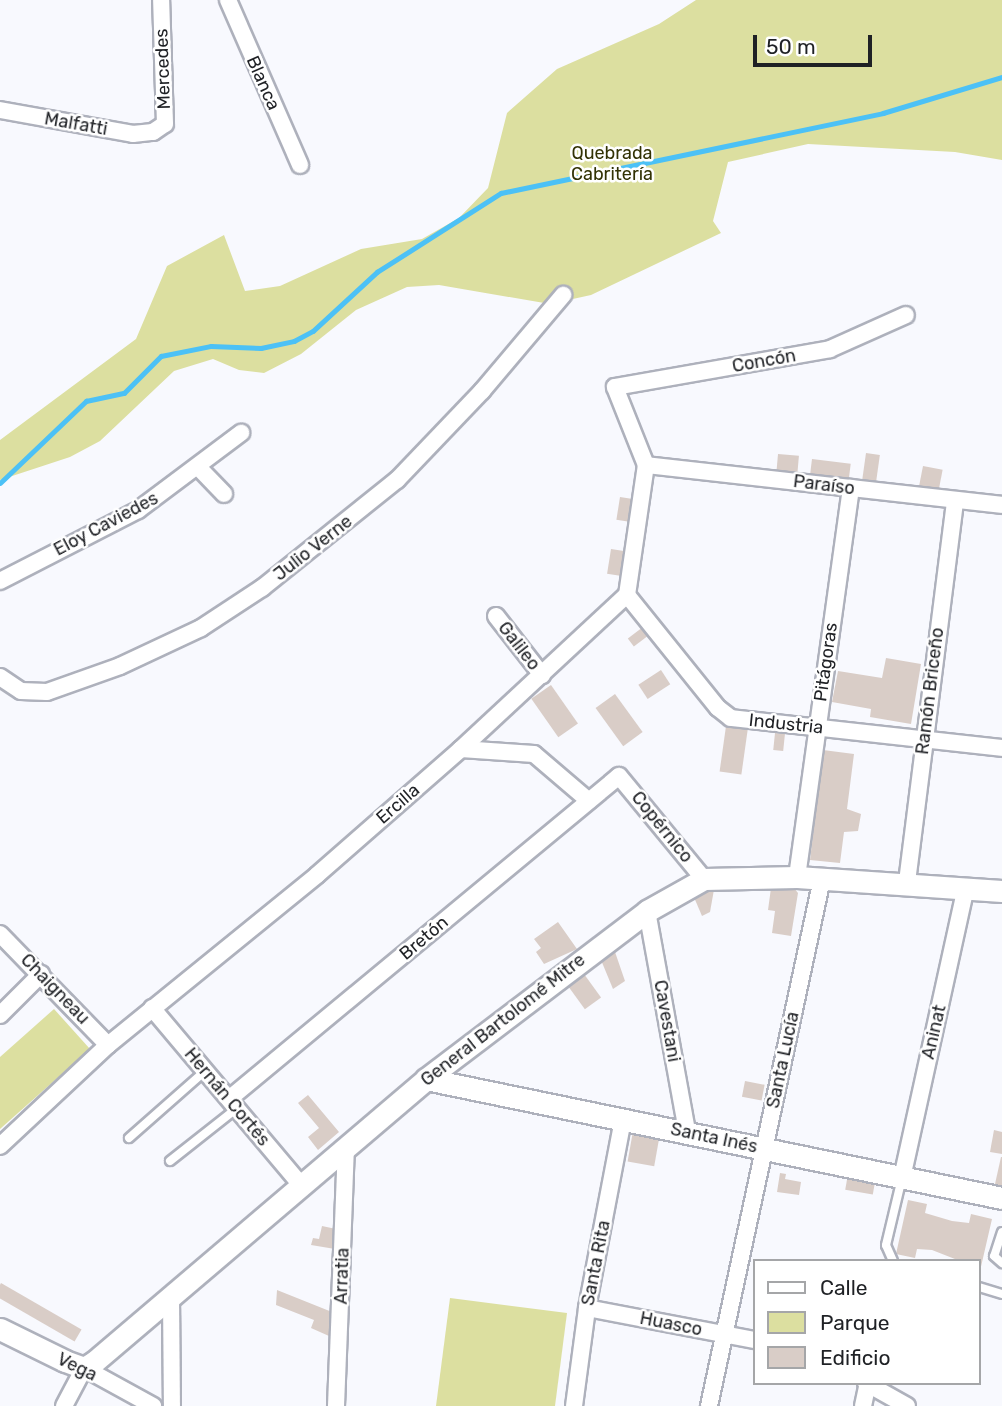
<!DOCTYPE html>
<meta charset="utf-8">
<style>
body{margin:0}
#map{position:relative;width:1002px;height:1406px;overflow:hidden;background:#f8f9fe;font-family:Rubik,sans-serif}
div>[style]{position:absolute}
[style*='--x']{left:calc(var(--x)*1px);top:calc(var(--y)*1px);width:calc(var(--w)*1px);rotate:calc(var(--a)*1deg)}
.green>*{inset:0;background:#dcdfa0}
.stream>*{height:4.5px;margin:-2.25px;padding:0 2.25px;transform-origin:2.25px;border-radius:2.25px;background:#4cc1f6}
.building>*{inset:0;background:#d9cdc7;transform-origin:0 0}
.roads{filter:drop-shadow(2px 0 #aeb1bc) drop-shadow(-2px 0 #aeb1bc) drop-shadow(0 2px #aeb1bc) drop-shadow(0 -2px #aeb1bc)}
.service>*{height:8px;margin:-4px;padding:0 4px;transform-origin:4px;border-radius:4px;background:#fff}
.minor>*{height:16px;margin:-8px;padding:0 8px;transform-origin:8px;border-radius:8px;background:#fff}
.tertiary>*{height:21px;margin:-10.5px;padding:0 10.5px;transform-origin:10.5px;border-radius:10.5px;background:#fff}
span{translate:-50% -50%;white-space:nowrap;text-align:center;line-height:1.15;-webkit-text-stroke:5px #fff;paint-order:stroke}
.street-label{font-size:18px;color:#1f2125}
.park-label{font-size:18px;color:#323204}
.legend{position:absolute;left:753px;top:1259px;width:228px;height:126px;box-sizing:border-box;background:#fff;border:2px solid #a5a6a8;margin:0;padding:9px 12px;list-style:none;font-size:21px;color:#1f2125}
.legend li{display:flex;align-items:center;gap:14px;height:35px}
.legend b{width:35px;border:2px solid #a5a6a8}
.scale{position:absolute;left:753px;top:35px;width:119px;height:32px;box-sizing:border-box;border:4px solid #1f2125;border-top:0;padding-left:9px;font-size:21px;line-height:24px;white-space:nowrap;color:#1f2125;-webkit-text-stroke:5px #fff;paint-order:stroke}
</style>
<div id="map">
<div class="green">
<div style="clip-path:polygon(696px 0,1002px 0,1002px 160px,955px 152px,808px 144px,728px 162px,713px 221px,721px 233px,591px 295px,550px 304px,439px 285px,407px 287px,356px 310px,301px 354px,264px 373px,239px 370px,213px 359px,174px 371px,100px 441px,70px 457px,0 480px,0 440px,136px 339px,167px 266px,224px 235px,245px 291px,280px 286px,361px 249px,422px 239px,459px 218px,488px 188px,507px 113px,557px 69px,659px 24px)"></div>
<div style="clip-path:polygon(54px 1009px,90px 1049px,0 1129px,0 1057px)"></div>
<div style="clip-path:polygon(450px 1298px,567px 1313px,555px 1406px,436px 1406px)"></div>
</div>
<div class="stream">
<div style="--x:0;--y:483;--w:119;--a:-43.6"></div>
<div style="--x:86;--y:401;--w:39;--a:-12"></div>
<div style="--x:124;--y:393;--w:52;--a:-45"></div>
<div style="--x:161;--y:356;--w:51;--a:-11.3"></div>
<div style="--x:211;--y:346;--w:50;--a:2.3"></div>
<div style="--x:261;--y:348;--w:34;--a:-12"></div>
<div style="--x:294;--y:341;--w:21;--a:-28"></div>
<div style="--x:313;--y:331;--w:87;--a:-42.7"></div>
<div style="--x:377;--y:272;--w:147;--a:-32.5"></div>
<div style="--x:501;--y:193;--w:390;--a:-11.8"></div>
<div style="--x:883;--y:113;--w:124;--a:-16.8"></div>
</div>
<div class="building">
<div style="left:866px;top:453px;width:14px;height:28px;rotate:8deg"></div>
<div style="left:778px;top:454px;width:21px;height:17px;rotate:5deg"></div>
<div style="left:812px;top:459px;width:39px;height:16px;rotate:7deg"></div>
<div style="left:923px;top:466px;width:20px;height:21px;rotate:11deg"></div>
<div style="left:620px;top:497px;width:13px;height:23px;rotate:9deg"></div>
<div style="left:611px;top:549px;width:13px;height:25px;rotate:9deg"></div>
<div style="left:643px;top:627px;width:10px;height:19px;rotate:53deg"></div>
<div style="clip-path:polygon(886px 658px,921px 664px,911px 724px,870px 717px,871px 709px,832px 702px,838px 671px,882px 678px)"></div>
<div style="left:661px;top:670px;width:17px;height:27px;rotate:57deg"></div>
<div style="left:551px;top:685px;width:47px;height:24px;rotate:55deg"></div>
<div style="left:615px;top:694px;width:47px;height:24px;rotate:54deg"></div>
<div style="left:726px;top:726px;width:22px;height:46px;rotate:8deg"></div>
<div style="left:775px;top:733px;width:10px;height:17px;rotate:6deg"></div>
<div style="clip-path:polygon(823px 750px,854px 754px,847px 809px,861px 814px,858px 831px,844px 832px,840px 863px,810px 860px)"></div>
<div style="clip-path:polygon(715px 884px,710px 912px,702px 916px,693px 895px)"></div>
<div style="clip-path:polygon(771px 888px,794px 888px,798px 893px,791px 936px,772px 933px,775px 911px,768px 910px)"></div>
<div style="clip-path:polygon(558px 922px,577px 949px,544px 964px,536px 952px,541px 948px,534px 939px)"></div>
<div style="clip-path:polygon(615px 952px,625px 981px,613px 989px,601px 960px)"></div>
<div style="left:584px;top:974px;width:29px;height:20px;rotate:54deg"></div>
<div style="left:745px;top:1081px;width:20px;height:16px;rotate:11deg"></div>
<div style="clip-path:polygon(308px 1095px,339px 1132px,318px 1150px,308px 1137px,319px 1128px,298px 1103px)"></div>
<div style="clip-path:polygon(994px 1130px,1002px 1132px,1002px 1154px,990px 1152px)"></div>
<div style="left:633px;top:1131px;width:27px;height:31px;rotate:10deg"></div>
<div style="clip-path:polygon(1001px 1157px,1002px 1157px,1002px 1186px,995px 1184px)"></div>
<div style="clip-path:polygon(780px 1173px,786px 1174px,785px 1179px,801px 1182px,799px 1195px,777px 1192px)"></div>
<div style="left:848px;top:1174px;width:28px;height:16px;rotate:10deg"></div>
<div style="clip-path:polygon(908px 1200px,927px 1204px,925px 1213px,952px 1221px,969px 1223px,971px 1214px,992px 1219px,980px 1271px,979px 1261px,960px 1261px,932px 1250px,917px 1249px,915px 1258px,896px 1254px)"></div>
<div style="clip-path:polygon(322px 1226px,336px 1229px,335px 1249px,311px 1245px,313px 1238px,319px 1239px)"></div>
<div style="left:1px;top:1283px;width:93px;height:14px;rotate:30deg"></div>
<div style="clip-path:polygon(277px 1290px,337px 1314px,329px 1336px,311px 1328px,314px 1320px,276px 1305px)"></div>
</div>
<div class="roads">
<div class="service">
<div style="--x:129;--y:1138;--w:101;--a:-41.4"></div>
<div style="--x:170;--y:1161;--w:85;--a:-38.3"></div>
<div style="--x:1002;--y:1232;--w:25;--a:108"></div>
<div style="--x:994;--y:1256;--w:11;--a:41"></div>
<div style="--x:893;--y:1261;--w:17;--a:-114"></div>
<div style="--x:886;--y:1245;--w:69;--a:-76.6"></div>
<div style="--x:979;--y:1287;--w:24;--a:17"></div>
</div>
<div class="minor">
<div style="--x:228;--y:0;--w:180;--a:66.4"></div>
<div style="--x:0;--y:110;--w:135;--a:10.2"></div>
<div style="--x:133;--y:134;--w:20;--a:-6"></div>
<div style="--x:153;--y:132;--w:14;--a:-34"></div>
<div style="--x:165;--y:124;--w:124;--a:-91.8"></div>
<div style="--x:646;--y:465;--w:358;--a:6.4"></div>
<div style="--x:199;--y:468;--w:36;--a:46"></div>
<div style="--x:0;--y:581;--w:155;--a:-27.2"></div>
<div style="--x:138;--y:510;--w:129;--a:-36.8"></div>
<div style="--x:627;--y:595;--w:145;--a:51.2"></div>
<div style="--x:718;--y:708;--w:16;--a:38"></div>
<div style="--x:731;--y:718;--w:273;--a:6.3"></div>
<div style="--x:496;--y:616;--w:75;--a:52.1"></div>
<div style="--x:0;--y:677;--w:25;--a:34"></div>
<div style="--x:21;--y:691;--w:26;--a:2"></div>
<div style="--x:47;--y:692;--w:77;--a:-19.6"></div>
<div style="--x:120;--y:666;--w:89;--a:-25.1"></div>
<div style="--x:201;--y:628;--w:73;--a:-33.3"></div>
<div style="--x:262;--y:588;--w:173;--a:-38.7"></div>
<div style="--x:397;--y:480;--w:123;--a:-46.3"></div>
<div style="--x:482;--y:391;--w:126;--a:-49.8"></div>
<div style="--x:461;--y:749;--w:73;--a:3.9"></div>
<div style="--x:534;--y:754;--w:72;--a:40.5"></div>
<div style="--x:797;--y:877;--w:393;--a:-82.1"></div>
<div style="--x:907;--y:882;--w:384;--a:-82.8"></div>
<div style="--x:647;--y:911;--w:225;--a:79.7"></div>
<div style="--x:0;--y:934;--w:155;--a:45.8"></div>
<div style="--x:152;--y:1008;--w:233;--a:49.9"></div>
<div style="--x:0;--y:1015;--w:58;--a:-45"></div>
<div style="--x:229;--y:1099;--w:506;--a:-39.63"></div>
<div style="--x:619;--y:776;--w:134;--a:50.5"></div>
<div style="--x:0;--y:1146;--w:148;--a:-43.1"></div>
<div style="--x:108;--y:1045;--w:269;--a:-39.1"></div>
<div style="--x:317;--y:875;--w:191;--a:-41.2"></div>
<div style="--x:461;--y:749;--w:226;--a:-42.9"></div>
<div style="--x:627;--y:595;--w:131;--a:-81.7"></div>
<div style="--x:646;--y:465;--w:84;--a:-111.7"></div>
<div style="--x:615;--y:387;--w:218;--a:-10"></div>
<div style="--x:830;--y:349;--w:83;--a:-24.1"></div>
<div style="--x:902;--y:1178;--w:298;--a:-77.6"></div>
<div style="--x:171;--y:1297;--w:109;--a:89.5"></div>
<div style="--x:587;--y:1308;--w:171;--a:10.8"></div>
<div style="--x:866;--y:1383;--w:47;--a:29.3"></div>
<div style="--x:64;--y:1406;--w:43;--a:-62.2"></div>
<div style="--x:84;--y:1368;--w:79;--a:28.8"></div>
<div style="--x:336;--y:1406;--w:259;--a:-87.8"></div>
<div style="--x:574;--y:1406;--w:99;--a:-82.4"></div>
<div style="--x:587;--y:1308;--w:191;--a:-79.2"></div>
<div style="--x:709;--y:1406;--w:539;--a:-77.9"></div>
<div style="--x:863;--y:1406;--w:24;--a:-78"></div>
</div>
<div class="tertiary">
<div style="--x:426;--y:1079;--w:588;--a:11.67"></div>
<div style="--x:0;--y:1329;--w:72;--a:26.2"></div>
<div style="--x:65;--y:1361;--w:20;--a:20"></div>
<div style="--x:84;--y:1368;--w:12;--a:-31"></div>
<div style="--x:94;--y:1362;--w:436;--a:-40.4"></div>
<div style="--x:426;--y:1079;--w:278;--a:-37.2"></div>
<div style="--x:647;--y:911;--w:65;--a:-29.3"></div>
<div style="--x:704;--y:879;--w:93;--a:-1.2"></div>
<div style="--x:797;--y:877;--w:205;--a:3.9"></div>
</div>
</div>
<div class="street-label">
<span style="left:163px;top:69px;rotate:-92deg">Mercedes</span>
<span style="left:263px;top:83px;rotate:66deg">Blanca</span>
<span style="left:76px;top:124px;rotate:10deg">Malfatti</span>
<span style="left:764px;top:361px;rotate:-10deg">Concón</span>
<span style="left:824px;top:485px;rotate:7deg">Paraíso</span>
<span style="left:106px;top:524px;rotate:-28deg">Eloy Caviedes</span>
<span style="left:313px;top:548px;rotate:-38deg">Julio Verne</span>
<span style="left:519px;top:646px;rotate:52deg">Galileo</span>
<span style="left:826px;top:662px;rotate:-82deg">Pitágoras</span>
<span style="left:930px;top:691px;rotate:-83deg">Ramón Briceño</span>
<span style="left:786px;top:724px;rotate:6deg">Industria</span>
<span style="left:398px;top:804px;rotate:-41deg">Ercilla</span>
<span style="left:662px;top:827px;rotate:51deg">Copérnico</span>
<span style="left:424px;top:938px;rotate:-40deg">Bretón</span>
<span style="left:55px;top:989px;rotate:46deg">Chaigneau</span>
<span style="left:503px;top:1020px;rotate:-38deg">General Bartolomé Mitre</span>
<span style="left:667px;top:1021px;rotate:80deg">Cavestani</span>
<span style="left:934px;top:1032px;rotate:-77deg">Aninat</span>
<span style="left:783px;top:1060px;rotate:-78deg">Santa Lucía</span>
<span style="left:227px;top:1097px;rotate:50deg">Hernán Cortés</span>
<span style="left:714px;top:1138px;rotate:12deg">Santa Inés</span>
<span style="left:596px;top:1263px;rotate:-79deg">Santa Rita</span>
<span style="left:342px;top:1276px;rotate:-88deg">Arratia</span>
<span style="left:671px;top:1324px;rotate:11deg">Huasco</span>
<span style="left:77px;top:1367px;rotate:26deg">Vega</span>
</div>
<div class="park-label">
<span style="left:612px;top:164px">Quebrada<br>Cabritería</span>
</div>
<ul class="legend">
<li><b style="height:9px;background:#fff"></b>Calle</li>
<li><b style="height:19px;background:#dcdfa0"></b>Parque</li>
<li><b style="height:19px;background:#d9cdc7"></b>Edificio</li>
</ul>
<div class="scale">50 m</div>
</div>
